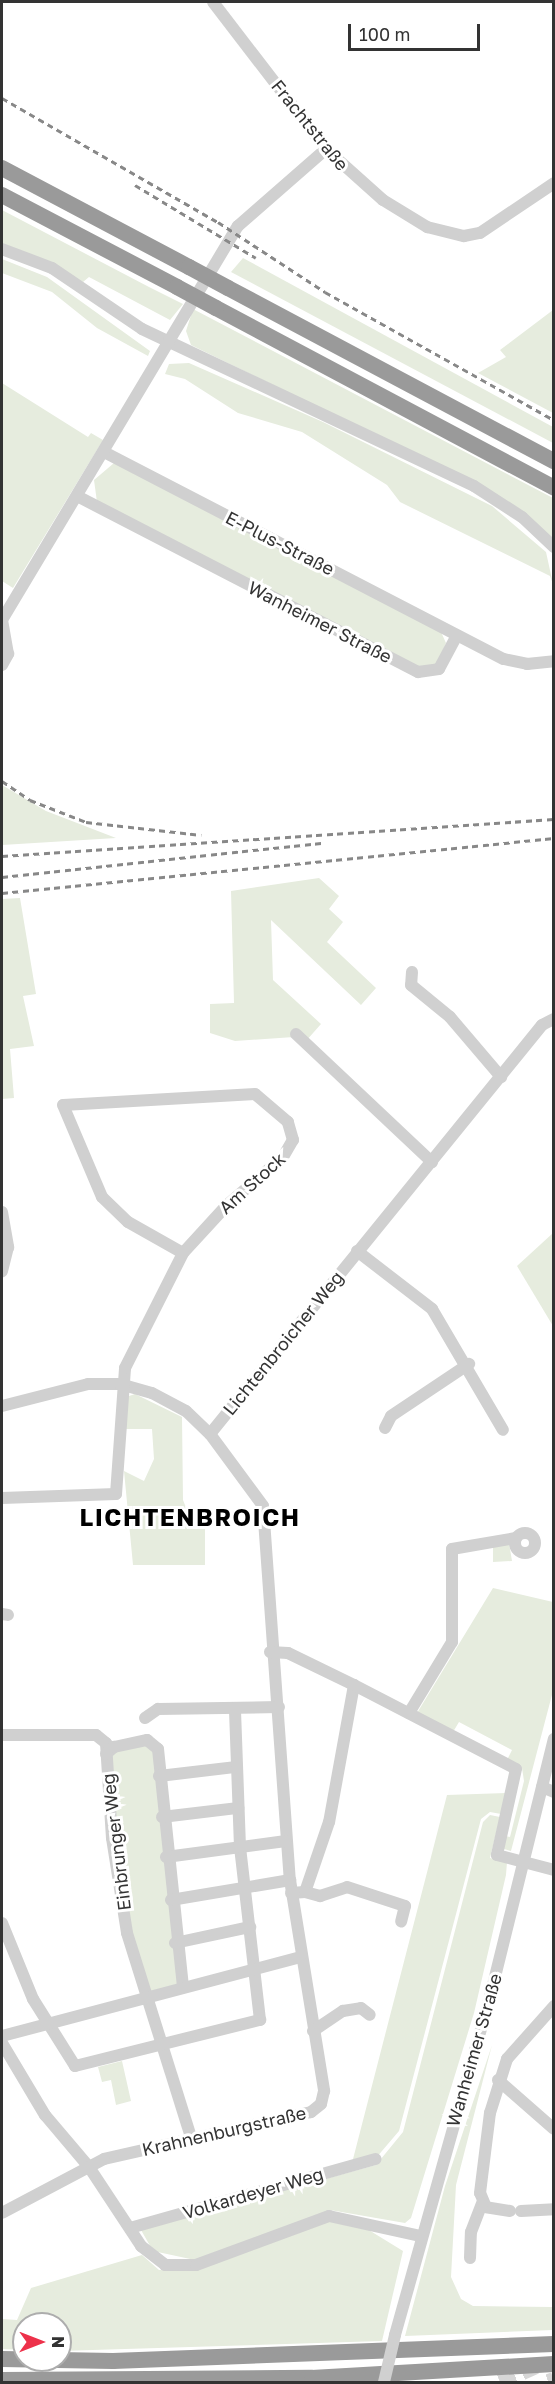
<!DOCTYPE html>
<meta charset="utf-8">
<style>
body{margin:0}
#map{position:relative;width:555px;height:2384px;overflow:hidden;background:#fff;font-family:"Golos Text",sans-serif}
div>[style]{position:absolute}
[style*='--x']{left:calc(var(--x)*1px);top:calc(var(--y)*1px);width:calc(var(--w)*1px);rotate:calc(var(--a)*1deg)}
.green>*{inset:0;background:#e6ecde}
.highway-tunnel>*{height:16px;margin-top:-8px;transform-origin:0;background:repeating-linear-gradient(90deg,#d6d6d6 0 16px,transparent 0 24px)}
.minor>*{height:12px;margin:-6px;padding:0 6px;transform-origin:6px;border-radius:6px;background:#d0d0d0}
.minor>.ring{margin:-6px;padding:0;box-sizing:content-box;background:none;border:12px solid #d0d0d0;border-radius:50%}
.highway>*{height:16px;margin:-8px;padding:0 8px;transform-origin:8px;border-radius:8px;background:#9a9a9a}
.rail>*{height:3px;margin-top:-1.5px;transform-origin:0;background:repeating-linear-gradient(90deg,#888 0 6px,transparent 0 10.5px)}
.minor-bridge>*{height:12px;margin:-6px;padding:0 6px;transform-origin:6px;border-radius:6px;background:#d0d0d0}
.highway-bridge>*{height:16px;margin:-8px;padding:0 8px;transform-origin:8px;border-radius:8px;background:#9a9a9a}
span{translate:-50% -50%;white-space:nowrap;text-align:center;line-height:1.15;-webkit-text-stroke:6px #fff;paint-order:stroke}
.street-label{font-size:18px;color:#333}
.district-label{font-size:24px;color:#000;font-weight:700;letter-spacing:1.5px}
.frame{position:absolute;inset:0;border:3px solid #333;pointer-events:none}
.north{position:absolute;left:12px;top:2312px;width:60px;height:60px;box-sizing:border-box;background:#fff;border:2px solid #adadad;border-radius:50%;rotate:90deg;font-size:16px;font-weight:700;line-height:24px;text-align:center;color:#333}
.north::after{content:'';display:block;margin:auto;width:21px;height:27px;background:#ed314a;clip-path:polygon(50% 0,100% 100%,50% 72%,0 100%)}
.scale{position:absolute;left:348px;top:24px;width:132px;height:27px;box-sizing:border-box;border:3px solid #333;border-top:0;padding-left:8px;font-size:18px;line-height:21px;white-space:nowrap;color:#333;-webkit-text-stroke:4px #fff;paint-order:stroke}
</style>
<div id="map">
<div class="green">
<div style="clip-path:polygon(2px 210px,149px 287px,183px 304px,170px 320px,89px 277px,83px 282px,2px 245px)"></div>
<div style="clip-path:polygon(243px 258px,553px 427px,553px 443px,231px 272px)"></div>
<div style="clip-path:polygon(2px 259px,47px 277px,150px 351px,148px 356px,97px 328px,52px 292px,2px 273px)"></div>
<div style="clip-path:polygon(193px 309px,553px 498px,553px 541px,489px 490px,191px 345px,186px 331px)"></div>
<div style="clip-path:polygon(553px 310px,553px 413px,478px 373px,506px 357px,500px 350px)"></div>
<div style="clip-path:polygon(189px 363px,323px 422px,492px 506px,546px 552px,553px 584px,550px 576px,400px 502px,387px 485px,302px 432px,238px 413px,185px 379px,165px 374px,169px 364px)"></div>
<div style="clip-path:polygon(2px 383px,88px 437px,91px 433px,103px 440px,13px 588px,2px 581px)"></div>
<div style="clip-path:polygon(114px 463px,441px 632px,446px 643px,436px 665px,417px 668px,97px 502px,94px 480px)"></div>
<div style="clip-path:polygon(2px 785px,46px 811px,116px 838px,2px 845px)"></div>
<div style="clip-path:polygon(319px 878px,339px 896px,329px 909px,343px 922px,327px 942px,376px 988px,361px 1005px,271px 920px,273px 980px,321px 1024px,306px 1041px,294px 1037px,235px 1041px,210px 1033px,210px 1004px,234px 1003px,231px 891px)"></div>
<div style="clip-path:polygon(20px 898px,36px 994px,23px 996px,34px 1046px,10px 1049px,14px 1098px,2px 1099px,2px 899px)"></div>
<div style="clip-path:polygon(553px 1233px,553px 1326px,517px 1266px)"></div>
<div style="clip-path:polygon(135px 1394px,182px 1417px,183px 1500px,191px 1520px,205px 1521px,205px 1565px,133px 1565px,124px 1471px,144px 1481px,154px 1459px,152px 1429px,123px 1429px,126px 1397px)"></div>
<div style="clip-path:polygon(493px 1543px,509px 1543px,512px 1561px,493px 1562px)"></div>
<div style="clip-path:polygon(493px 1588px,553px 1602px,553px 1691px,511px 1851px,504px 1849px,505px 1836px,510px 1837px,524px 1781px,522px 1768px,507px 1760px,512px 1750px,459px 1722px,453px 1732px,417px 1713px)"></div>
<div style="clip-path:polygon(152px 1741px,179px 1981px,176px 1987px,149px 1993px,121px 1894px,110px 1749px)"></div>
<div style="clip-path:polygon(506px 1793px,501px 1814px,490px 1812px,481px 1819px,399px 2131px,376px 2158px,352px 2163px,447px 1795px)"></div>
<div style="clip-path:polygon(490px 1815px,500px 1817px,490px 1858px,507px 1862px,506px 1875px,474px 2013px,411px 2218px,405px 2223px,330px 2210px,195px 2260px,153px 2251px,141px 2230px,376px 2165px,403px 2132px,483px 1822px)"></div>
<div style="clip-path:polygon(492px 2045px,456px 2185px,451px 2277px,461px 2299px,473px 2306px,553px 2307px,553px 2330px,405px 2336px,445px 2186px)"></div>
<div style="clip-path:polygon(122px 2061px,131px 2101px,116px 2105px,111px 2080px,102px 2082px,98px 2067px)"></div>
<div style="clip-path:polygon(329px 2221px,359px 2224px,403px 2251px,382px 2341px,60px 2351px,60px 2324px,24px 2324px,24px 2350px,2px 2349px,2px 2319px,17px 2320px,31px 2288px,142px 2255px,159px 2270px,197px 2268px)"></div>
</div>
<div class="highway-tunnel">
<div style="--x:500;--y:2382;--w:39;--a:-24"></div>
<div style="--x:548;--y:2382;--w:6;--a:-18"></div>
</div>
<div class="minor">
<div style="--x:213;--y:2;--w:185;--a:52.5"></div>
<div style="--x:326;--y:149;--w:76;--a:41.8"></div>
<div style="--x:383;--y:200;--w:52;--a:31.5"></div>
<div style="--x:427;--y:227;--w:38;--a:14"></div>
<div style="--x:464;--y:236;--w:16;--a:-11"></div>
<div style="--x:480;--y:233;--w:89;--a:-34"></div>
<div style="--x:2;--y:249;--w:53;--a:20.8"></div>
<div style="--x:52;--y:268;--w:109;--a:34.1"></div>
<div style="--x:142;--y:329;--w:367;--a:25.3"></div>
<div style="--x:474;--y:486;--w:57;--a:32.9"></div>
<div style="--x:522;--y:517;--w:44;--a:43.2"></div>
<div style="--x:104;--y:452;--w:450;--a:27.4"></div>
<div style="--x:504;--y:659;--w:24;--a:12"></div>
<div style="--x:527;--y:664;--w:27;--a:-6"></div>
<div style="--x:77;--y:496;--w:384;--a:27.3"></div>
<div style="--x:418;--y:672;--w:21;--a:-8"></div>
<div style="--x:439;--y:669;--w:38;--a:-62"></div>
<div style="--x:2;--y:620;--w:459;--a:-59.1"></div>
<div style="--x:238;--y:226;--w:117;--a:-41.2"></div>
<div style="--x:2;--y:665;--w:13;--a:-61"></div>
<div style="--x:8;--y:654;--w:36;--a:-100"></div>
<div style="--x:412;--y:972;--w:13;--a:94"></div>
<div style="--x:411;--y:985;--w:50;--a:39.4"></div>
<div style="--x:450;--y:1017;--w:79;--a:49.6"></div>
<div style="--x:296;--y:1034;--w:187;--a:43.3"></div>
<div style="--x:2;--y:1212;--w:36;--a:80"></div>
<div style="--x:8;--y:1247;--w:25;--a:104"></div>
<div style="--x:357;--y:1251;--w:95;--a:37.7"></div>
<div style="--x:432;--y:1309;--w:140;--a:59.6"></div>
<div style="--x:2;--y:1406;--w:89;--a:-14.3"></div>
<div style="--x:88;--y:1384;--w:32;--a:0"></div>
<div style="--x:120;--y:1384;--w:33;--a:16"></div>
<div style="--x:152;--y:1393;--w:38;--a:28"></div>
<div style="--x:186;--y:1411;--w:33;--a:44"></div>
<div style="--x:210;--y:1434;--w:89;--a:53.6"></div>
<div style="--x:263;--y:1506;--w:375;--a:85.9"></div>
<div style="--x:290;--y:1880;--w:214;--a:80.8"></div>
<div style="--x:324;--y:2091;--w:13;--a:103"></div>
<div style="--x:321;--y:2104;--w:13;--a:141"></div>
<div style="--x:311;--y:2112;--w:212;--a:167.2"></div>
<div style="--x:104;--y:2159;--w:115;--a:152.1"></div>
<div style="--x:385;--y:1428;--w:13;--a:-63"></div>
<div style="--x:391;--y:1416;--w:94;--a:-33.7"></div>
<div style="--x:210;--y:1434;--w:527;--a:-50.93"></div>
<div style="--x:542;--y:1025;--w:13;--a:-27"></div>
<div style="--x:2;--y:1498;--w:114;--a:-2"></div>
<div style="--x:116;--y:1494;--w:126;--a:-85.9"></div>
<div style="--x:125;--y:1368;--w:129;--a:-63.2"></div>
<div style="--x:183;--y:1253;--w:65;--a:-47.5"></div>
<div style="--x:227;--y:1205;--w:74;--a:-40.6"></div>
<div style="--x:283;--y:1157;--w:20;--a:-60"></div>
<div style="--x:293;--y:1140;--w:19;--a:-106"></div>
<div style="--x:288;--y:1122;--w:43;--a:-139.7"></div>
<div style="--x:255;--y:1094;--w:192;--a:176.7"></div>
<div style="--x:63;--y:1105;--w:100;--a:67"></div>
<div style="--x:102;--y:1197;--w:36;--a:44"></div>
<div style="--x:128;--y:1222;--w:63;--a:29.4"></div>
<div class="ring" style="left:515px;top:1533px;width:8px;height:8px"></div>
<div style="--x:2;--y:1614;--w:6;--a:9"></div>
<div style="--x:270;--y:1652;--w:18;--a:3"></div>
<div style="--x:288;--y:1653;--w:73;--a:25.9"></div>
<div style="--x:354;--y:1685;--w:139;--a:100.3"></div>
<div style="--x:329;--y:1822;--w:74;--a:108.9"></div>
<div style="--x:305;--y:1892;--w:14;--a:176"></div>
<div style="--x:354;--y:1685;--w:182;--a:27.4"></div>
<div style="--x:516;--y:1769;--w:88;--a:102.5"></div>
<div style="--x:497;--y:1855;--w:59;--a:14.7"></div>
<div style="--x:409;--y:1713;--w:83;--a:-58.8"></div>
<div style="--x:452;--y:1642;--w:93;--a:-90"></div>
<div style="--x:452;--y:1549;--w:65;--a:-9.8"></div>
<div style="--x:145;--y:1718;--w:16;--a:-35"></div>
<div style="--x:158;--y:1709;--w:121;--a:-0.9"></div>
<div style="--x:2;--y:1735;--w:94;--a:0"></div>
<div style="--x:96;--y:1735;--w:13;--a:39"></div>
<div style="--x:106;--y:1743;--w:95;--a:86.4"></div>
<div style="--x:112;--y:1838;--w:96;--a:81"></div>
<div style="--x:127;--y:1933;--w:217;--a:72.6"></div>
<div style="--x:106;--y:1754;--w:11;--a:-41"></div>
<div style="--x:114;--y:1747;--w:34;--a:-12"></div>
<div style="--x:147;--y:1740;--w:14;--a:39"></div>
<div style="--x:158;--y:1749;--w:239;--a:84"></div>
<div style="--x:159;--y:1776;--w:78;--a:-6.7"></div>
<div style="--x:542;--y:1787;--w:13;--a:23"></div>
<div style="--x:162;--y:1817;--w:77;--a:-6.8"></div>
<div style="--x:166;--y:1857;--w:121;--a:-7.6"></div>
<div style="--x:305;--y:1892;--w:16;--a:15"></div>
<div style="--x:320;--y:1896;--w:28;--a:-18"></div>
<div style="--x:347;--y:1887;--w:61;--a:18.1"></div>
<div style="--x:405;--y:1906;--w:16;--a:104"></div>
<div style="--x:171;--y:1900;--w:121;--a:-9.5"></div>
<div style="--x:2;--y:1923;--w:82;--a:67.8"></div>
<div style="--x:33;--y:1999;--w:79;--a:57.9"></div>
<div style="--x:75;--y:2066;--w:191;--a:-14"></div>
<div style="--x:260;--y:2020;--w:174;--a:-96.6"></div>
<div style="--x:240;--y:1847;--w:139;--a:-92.1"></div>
<div style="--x:175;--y:1943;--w:77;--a:-12"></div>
<div style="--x:313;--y:2031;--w:36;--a:-34"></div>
<div style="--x:343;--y:2011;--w:18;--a:-9"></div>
<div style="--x:361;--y:2008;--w:11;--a:38"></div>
<div style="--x:2;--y:2036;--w:308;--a:-14.8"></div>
<div style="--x:2;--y:2043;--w:84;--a:59.2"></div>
<div style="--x:45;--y:2115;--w:68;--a:49.8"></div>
<div style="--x:89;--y:2167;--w:95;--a:56.6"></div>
<div style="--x:141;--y:2246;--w:31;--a:38"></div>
<div style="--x:165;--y:2265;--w:31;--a:0"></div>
<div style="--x:196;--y:2265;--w:142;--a:-20.2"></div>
<div style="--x:329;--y:2216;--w:93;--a:12.4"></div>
<div style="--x:498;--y:2080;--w:74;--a:41.2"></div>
<div style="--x:510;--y:2211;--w:24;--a:-171"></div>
<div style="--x:486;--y:2207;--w:15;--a:-113"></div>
<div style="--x:480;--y:2193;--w:81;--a:-82.9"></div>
<div style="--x:490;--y:2113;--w:57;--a:-72.5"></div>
<div style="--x:507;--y:2059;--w:71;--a:-48.4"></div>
<div style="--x:521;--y:2211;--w:33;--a:-3"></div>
<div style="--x:130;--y:2228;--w:255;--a:-15.7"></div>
<div style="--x:470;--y:2258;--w:26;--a:-88"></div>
<div style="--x:471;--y:2232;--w:31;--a:-69"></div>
<div style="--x:395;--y:2335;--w:351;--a:-74.3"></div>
<div style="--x:490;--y:1997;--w:266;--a:-76.1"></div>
</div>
<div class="highway">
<div style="--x:2;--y:168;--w:212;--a:27.9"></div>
<div style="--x:2;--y:195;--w:198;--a:27.7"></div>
<div style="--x:228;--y:288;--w:369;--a:28"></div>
<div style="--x:216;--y:308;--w:383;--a:28"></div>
<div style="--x:2;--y:2359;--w:111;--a:1"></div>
<div style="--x:113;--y:2361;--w:441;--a:-2.2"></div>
<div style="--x:2;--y:2380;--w:310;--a:-0.4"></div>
<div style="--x:312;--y:2378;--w:242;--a:-3.3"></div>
</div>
<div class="rail">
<div style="--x:2;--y:98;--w:249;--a:29.9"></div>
<div style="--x:218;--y:222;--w:128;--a:33.2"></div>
<div style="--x:325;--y:292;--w:262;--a:29.2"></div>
<div style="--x:135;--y:185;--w:141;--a:31.1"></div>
<div style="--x:2;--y:781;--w:34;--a:34"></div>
<div style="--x:30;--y:800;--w:60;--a:21.4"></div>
<div style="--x:86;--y:822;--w:116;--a:6.4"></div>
<div style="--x:2;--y:856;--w:553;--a:-3.83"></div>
<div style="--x:2;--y:877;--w:321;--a:-6.1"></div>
<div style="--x:2;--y:893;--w:555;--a:-5.69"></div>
</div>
<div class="minor-bridge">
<div style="--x:384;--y:2382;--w:48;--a:-76.8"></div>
</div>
<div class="highway-bridge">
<div style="--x:189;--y:267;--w:44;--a:28.3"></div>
<div style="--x:177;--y:287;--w:44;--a:28.3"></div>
</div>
<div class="street-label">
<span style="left:310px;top:125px;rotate:51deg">Frachtstraße</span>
<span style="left:280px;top:543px;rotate:27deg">E-Plus-Straße</span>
<span style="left:320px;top:622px;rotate:27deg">Wanheimer Straße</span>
<span style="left:252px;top:1183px;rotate:-42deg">Am Stock</span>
<span style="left:283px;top:1343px;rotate:-51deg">Lichtenbroicher Weg</span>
<span style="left:116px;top:1842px;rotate:-97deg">Einbrunger Weg</span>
<span style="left:474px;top:2050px;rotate:-74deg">Wanheimer Straße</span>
<span style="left:224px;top:2131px;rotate:-13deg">Krahnenburgstraße</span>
<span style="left:253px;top:2193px;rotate:-16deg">Volkardeyer Weg</span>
</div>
<div class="district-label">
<span style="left:190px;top:1517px">LICHTENBROICH</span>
</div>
<div class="frame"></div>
<div class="north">N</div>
<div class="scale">100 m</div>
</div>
